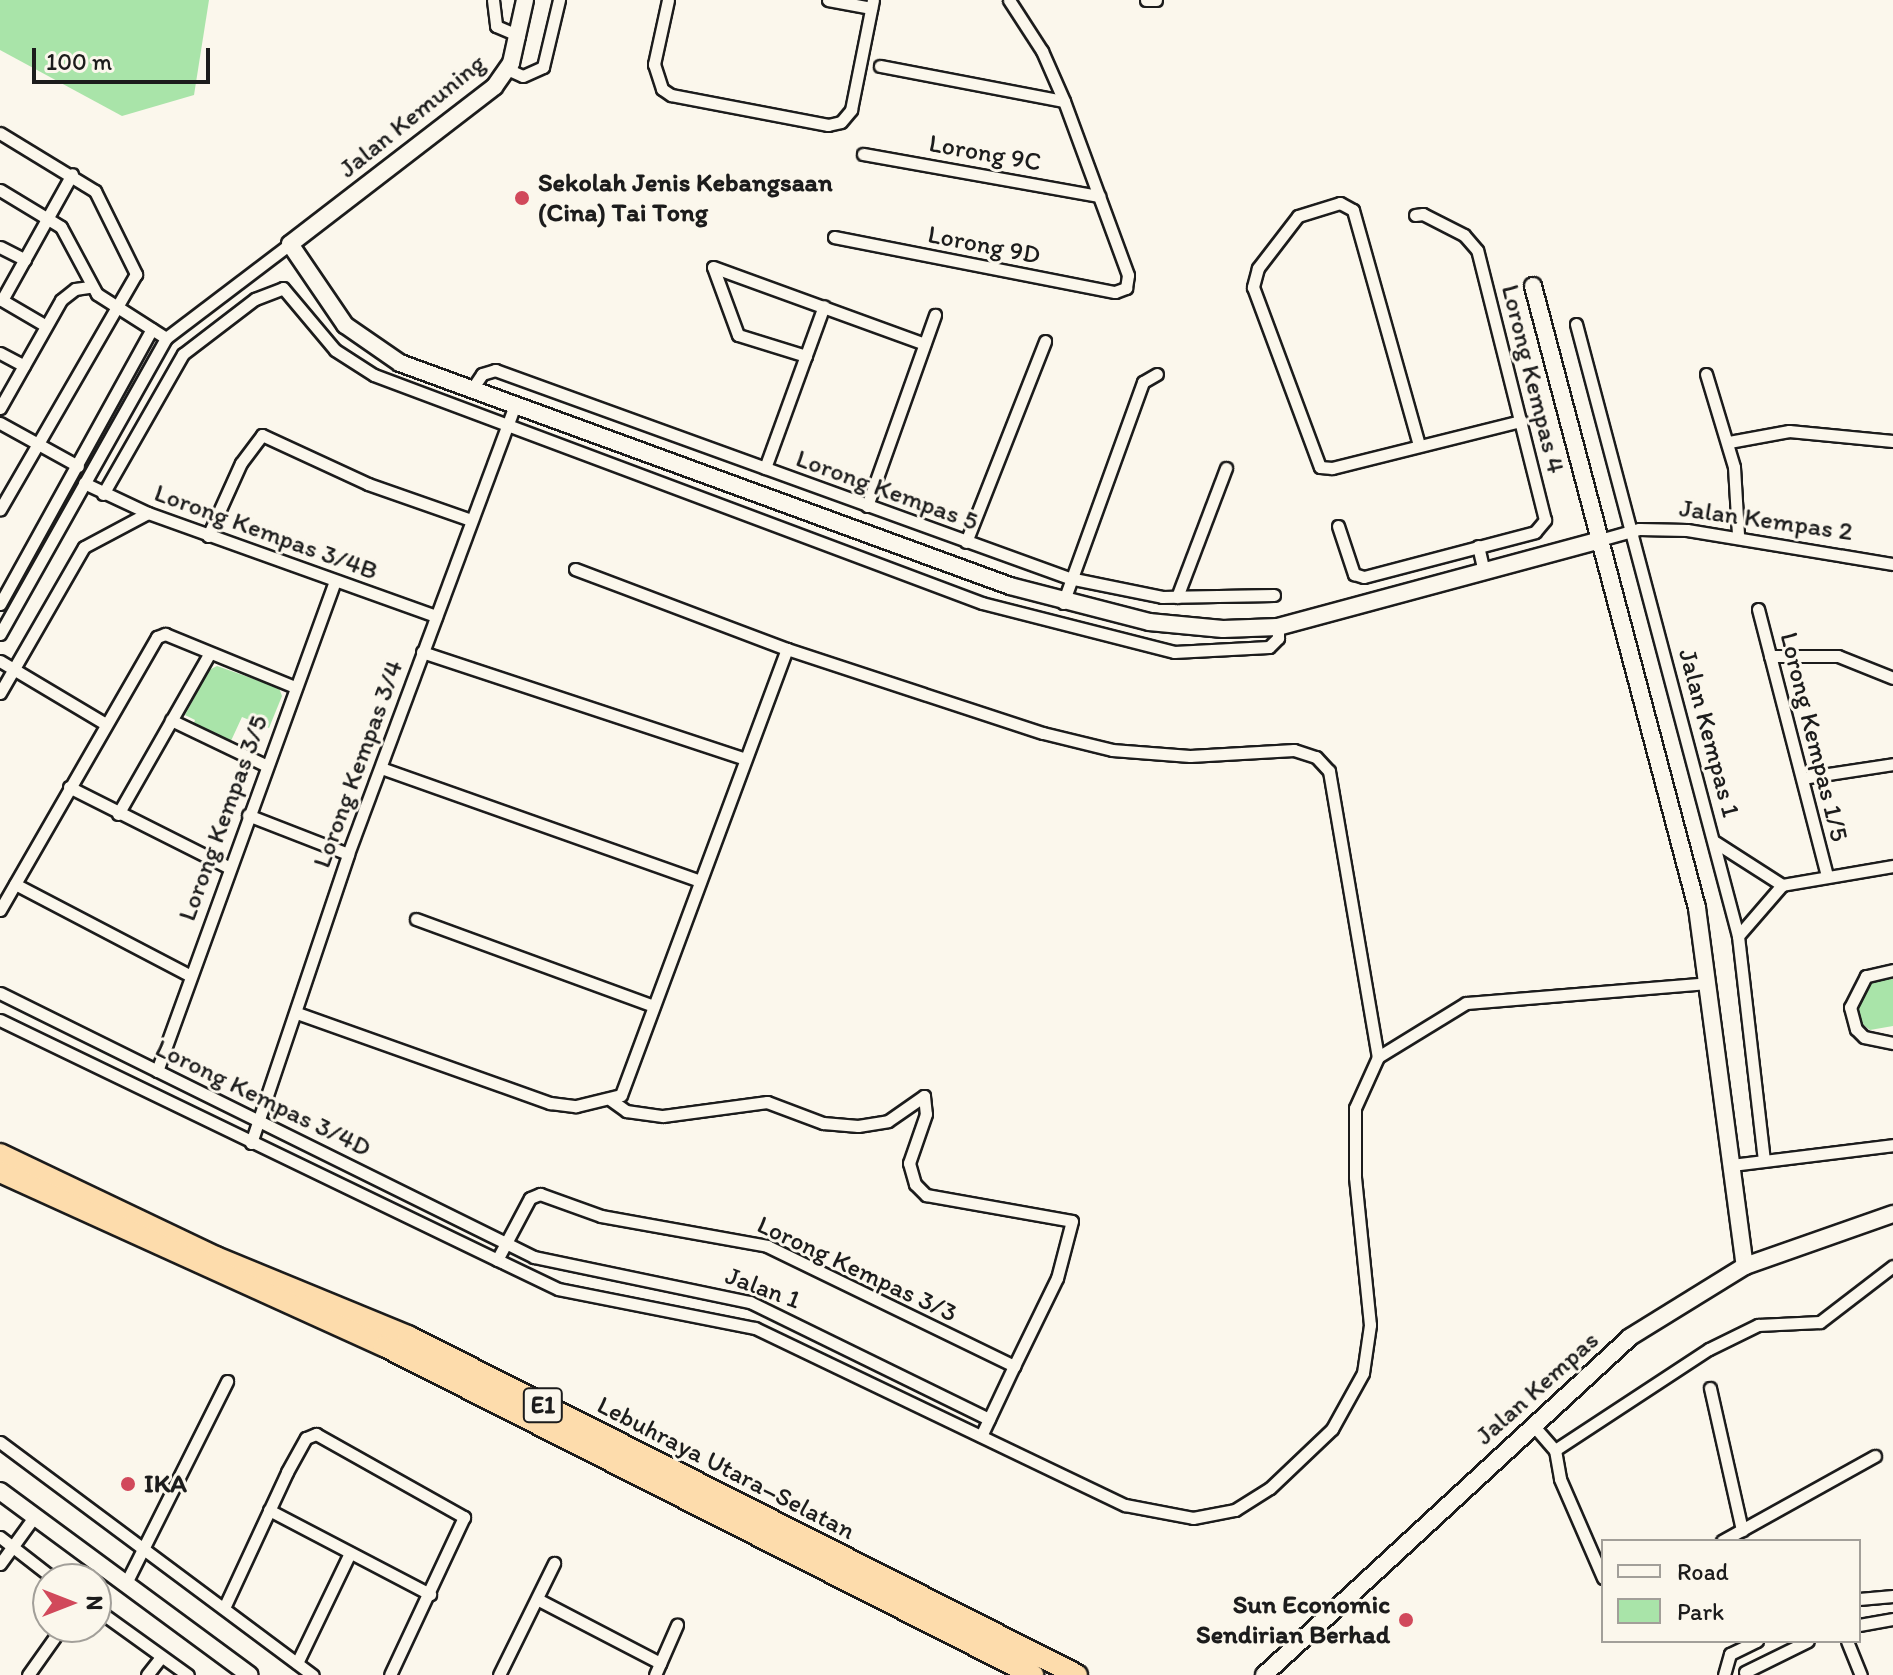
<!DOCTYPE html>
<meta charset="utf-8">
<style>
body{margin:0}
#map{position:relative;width:1893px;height:1675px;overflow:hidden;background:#fbf7ec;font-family:Itim,sans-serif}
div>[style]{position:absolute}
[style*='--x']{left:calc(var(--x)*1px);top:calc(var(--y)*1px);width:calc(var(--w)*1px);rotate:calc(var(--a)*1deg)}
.green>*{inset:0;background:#a9e4a9}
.roads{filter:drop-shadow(2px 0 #1c1c1c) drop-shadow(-2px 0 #1c1c1c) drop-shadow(0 2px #1c1c1c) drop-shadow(0 -2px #1c1c1c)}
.street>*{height:11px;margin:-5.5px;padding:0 5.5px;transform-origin:5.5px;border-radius:5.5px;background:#fbf7ec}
.secondary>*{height:16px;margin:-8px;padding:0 8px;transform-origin:8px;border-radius:8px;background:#fbf7ec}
.highway>*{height:20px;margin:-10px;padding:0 10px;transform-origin:10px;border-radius:10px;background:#fddcac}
.dots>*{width:22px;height:22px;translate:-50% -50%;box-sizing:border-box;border:4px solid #fbf7ec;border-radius:50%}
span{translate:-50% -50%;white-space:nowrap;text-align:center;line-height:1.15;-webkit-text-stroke:6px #fbf7ec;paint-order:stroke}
.shield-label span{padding:2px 6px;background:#fbf7ec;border:2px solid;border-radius:6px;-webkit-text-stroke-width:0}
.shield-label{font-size:24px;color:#1c1c1c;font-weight:700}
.street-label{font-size:26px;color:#1c1c1c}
.poi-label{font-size:26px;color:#1c1c1c;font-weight:700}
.left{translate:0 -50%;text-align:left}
.right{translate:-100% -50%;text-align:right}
.legend{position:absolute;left:1601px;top:1539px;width:260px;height:104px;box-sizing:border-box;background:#fbf7ec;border:2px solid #a29f99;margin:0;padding:10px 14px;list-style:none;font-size:24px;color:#1c1c1c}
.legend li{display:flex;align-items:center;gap:16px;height:40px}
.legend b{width:40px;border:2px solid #a29f99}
.north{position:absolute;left:32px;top:1563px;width:80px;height:80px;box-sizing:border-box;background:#fbf7ec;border:2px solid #a29f99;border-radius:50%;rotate:90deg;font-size:22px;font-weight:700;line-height:32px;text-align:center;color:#1c1c1c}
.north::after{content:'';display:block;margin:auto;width:28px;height:36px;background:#d1495b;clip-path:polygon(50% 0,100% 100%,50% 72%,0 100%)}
.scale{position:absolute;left:32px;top:48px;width:178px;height:36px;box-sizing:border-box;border:4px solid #1c1c1c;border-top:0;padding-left:10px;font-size:24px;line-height:28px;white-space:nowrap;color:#1c1c1c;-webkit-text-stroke:6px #fbf7ec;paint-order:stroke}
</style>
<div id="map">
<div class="green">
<div style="clip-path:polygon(0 0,209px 0,194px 95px,122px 116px,0 50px)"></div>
<div style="clip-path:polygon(217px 666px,279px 688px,282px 696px,269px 728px,242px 717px,230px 743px,193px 726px,195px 720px,185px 715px,209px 670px)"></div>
<div style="clip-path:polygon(1893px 977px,1893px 1026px,1870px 1030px,1854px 1018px,1852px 996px,1866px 981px)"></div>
</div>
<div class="roads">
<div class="street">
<div style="--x:493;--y:0;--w:26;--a:83"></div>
<div style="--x:496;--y:26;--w:25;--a:23"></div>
<div style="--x:668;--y:0;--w:66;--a:102.3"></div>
<div style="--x:654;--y:64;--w:26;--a:72"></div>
<div style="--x:662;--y:89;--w:11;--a:34"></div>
<div style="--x:671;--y:95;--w:160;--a:10.8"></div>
<div style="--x:828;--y:125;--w:13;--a:-13"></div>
<div style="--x:841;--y:122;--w:16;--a:-50"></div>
<div style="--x:851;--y:110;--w:112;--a:-78.7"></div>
<div style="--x:828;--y:0;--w:44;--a:10.5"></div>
<div style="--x:1146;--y:0;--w:10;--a:0"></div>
<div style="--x:880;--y:66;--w:187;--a:10.8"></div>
<div style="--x:507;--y:69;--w:17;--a:24"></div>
<div style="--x:523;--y:76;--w:22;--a:-24"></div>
<div style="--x:543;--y:67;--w:69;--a:-76.6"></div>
<div style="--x:0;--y:133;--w:111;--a:31.4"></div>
<div style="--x:95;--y:191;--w:93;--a:63.7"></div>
<div style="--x:136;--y:274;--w:272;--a:120"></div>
<div style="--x:863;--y:154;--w:240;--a:10.1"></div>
<div style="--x:0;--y:190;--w:71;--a:31.2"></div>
<div style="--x:61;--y:227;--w:76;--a:61.8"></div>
<div style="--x:97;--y:294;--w:82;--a:32.5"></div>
<div style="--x:834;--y:237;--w:286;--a:11.1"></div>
<div style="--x:1115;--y:292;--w:12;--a:-20"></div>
<div style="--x:1126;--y:288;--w:13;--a:-81"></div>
<div style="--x:1128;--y:275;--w:185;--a:-110.2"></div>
<div style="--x:1064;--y:101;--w:55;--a:-113.7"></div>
<div style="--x:1042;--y:51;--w:61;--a:-122.9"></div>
<div style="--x:0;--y:247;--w:28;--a:27"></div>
<div style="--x:0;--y:299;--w:53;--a:30.4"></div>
<div style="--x:2;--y:300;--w:144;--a:-60.9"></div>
<div style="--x:1576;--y:324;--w:633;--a:75.17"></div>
<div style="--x:1738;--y:936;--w:226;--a:83.4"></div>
<div style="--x:0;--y:353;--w:27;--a:28"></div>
<div style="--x:806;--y:356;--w:71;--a:-162.8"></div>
<div style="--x:738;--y:335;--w:72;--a:-110.2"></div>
<div style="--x:713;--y:267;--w:225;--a:20"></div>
<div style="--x:1706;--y:374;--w:97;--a:73.2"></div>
<div style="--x:1734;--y:467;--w:68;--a:86.6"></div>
<div style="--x:472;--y:389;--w:18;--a:-56"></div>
<div style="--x:482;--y:374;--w:14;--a:-17"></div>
<div style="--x:495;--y:370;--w:611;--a:19.92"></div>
<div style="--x:1069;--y:578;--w:95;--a:11.5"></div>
<div style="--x:1162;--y:597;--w:112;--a:-1"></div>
<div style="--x:0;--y:408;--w:124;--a:-60.5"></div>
<div style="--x:61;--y:300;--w:18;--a:-38"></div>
<div style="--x:75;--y:289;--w:15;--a:-8"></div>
<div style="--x:0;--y:423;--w:89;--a:28.9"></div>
<div style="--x:1729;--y:442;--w:61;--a:-10.4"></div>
<div style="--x:1789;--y:431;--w:104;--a:5.5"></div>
<div style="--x:1419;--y:445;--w:244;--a:-105.7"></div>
<div style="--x:1353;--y:210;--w:15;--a:-152"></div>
<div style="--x:1340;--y:203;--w:44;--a:162.8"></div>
<div style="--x:1298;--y:216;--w:66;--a:127.6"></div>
<div style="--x:1258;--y:268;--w:20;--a:105"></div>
<div style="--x:1253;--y:287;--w:192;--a:69.6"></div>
<div style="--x:1320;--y:467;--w:12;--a:5"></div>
<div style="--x:1332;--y:468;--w:195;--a:-14"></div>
<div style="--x:765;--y:468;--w:172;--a:-70"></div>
<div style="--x:84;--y:483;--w:71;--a:25.1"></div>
<div style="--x:148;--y:513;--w:306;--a:19.7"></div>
<div style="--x:103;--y:494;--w:161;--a:-60.3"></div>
<div style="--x:183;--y:354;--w:91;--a:-37.4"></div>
<div style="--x:255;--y:299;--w:30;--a:-21"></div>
<div style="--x:283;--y:288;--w:81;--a:50"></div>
<div style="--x:335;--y:350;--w:46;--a:32.7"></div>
<div style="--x:374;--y:375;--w:649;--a:20.56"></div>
<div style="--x:982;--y:603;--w:198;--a:14.3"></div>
<div style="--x:1174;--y:652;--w:95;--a:-3"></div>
<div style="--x:1269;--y:647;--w:13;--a:-45"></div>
<div style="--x:1278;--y:638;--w:11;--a:-90"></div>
<div style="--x:867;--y:506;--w:203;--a:-70.4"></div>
<div style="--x:1338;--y:526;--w:51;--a:71.6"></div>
<div style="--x:1354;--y:574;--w:10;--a:17"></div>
<div style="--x:1364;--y:577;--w:177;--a:-14.7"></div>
<div style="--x:1535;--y:532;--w:16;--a:-50"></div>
<div style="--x:1545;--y:520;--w:278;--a:-104.1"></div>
<div style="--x:1477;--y:250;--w:20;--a:-131"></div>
<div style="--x:1464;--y:235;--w:46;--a:-152.9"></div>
<div style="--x:1423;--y:214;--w:8;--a:173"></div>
<div style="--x:208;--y:536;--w:80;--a:-65.7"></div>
<div style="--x:241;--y:463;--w:35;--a:-53"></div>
<div style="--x:262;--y:435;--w:117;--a:24.8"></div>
<div style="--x:368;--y:484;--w:109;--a:19.3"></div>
<div style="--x:1596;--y:541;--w:45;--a:-15.6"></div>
<div style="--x:1639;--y:529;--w:48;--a:1.2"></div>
<div style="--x:1687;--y:530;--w:209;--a:9.4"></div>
<div style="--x:966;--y:542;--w:216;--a:-68.5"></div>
<div style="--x:1478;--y:546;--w:27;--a:77"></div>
<div style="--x:575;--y:569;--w:227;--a:20.7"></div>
<div style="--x:787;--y:649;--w:269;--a:18.2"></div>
<div style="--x:1043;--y:733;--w:71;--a:13.8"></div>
<div style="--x:1112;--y:750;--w:78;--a:4.4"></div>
<div style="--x:1190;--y:756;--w:104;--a:-3.3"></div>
<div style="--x:1294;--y:750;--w:23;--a:18"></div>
<div style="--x:1316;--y:757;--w:19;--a:47"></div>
<div style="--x:1329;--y:771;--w:290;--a:80.3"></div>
<div style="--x:1177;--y:597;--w:138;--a:-69.2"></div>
<div style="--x:1063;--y:603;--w:235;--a:-70.1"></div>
<div style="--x:1143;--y:382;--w:16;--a:-30"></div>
<div style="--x:0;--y:604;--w:314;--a:-61.1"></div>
<div style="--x:1758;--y:609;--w:276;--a:75.5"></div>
<div style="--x:0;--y:634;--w:339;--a:-60.7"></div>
<div style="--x:166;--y:338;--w:156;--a:-37.2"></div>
<div style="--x:422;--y:652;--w:340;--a:18.3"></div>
<div style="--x:1770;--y:656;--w:68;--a:0"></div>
<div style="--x:1838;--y:656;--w:59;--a:21.8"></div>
<div style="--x:0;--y:661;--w:121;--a:30.8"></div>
<div style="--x:0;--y:693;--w:168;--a:-60.1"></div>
<div style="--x:84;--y:547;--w:72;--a:-28"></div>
<div style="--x:171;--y:720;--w:104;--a:25.6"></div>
<div style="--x:381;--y:768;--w:336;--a:19.5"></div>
<div style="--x:1802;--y:778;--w:92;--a:-8.7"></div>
<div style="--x:69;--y:787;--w:178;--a:26.7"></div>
<div style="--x:118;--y:814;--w:185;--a:-60.3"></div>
<div style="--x:248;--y:815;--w:107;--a:21.3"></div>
<div style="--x:1715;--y:842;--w:80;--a:32.7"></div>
<div style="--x:15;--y:884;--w:196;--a:27.6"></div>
<div style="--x:0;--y:910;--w:315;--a:-60.1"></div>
<div style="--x:157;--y:637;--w:9;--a:-21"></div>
<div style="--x:165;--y:634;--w:140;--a:22.2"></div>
<div style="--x:416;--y:919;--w:253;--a:20.1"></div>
<div style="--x:1738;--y:936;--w:67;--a:-49.2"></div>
<div style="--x:1782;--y:885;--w:113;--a:-9.7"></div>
<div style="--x:1893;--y:970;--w:28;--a:167"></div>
<div style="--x:1866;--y:976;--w:35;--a:117"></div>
<div style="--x:1850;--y:1007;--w:23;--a:75"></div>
<div style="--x:1856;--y:1029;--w:11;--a:45"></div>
<div style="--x:1864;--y:1037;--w:30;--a:12"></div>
<div style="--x:0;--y:993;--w:596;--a:26.31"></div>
<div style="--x:534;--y:1257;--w:221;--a:11.8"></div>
<div style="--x:750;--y:1302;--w:266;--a:26.1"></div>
<div style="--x:297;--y:1013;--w:269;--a:19.6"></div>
<div style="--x:550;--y:1103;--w:26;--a:7"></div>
<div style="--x:576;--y:1106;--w:46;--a:-13.7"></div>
<div style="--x:621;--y:1095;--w:476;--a:-69.6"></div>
<div style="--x:0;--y:1020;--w:619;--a:25.74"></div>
<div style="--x:558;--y:1289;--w:201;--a:11.2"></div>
<div style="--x:755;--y:1328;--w:410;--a:25.6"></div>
<div style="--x:1125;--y:1505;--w:69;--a:10.8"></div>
<div style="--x:1193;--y:1518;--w:43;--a:-10.8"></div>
<div style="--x:1235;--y:1510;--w:41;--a:-32.2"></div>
<div style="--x:1270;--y:1488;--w:86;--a:-43.6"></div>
<div style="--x:1332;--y:1429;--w:64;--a:-61"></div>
<div style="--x:1363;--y:1373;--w:49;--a:-81.7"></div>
<div style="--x:1370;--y:1325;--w:149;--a:-95.8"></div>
<div style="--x:1355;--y:1177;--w:69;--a:-90"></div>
<div style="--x:1355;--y:1108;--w:56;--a:-65.7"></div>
<div style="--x:1378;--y:1057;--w:103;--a:-31.5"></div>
<div style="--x:1466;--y:1003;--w:243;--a:-4.7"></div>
<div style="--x:157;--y:1071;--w:521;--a:-70.04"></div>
<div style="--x:611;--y:1100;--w:19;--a:36"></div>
<div style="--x:626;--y:1111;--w:37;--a:8"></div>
<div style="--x:663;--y:1116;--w:105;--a:-7.7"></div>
<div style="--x:767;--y:1102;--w:60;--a:20.6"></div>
<div style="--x:823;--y:1123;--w:35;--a:5"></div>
<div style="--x:858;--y:1126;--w:30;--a:-9"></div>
<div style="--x:888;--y:1121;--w:44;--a:-34.8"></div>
<div style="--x:924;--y:1096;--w:18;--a:84"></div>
<div style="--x:926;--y:1114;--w:52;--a:109.1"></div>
<div style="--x:909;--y:1163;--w:22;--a:74"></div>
<div style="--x:915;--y:1184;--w:16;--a:45"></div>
<div style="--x:926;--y:1195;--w:148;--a:10.1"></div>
<div style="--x:1072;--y:1221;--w:59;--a:104.7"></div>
<div style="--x:1057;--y:1278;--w:98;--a:116"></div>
<div style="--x:251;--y:1143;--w:305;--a:-71.4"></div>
<div style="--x:348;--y:854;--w:480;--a:-69.6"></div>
<div style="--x:1731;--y:1165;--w:163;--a:-7"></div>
<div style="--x:497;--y:1260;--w:70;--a:-62"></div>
<div style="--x:530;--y:1198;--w:11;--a:-22"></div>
<div style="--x:540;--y:1194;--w:65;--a:19.8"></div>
<div style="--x:601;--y:1216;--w:169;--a:10.2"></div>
<div style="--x:767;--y:1246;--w:275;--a:25.9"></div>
<div style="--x:1014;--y:1366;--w:77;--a:115.2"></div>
<div style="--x:1710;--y:1388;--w:146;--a:77.3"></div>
<div style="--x:1532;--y:1424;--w:35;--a:49"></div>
<div style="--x:1555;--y:1450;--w:29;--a:80"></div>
<div style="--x:1560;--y:1479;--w:108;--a:66.5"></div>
<div style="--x:0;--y:1442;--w:390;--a:36.7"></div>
<div style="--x:1555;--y:1450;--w:184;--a:-33.3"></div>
<div style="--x:1709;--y:1349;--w:55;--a:-26.1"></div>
<div style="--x:1758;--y:1325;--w:62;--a:-2.8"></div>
<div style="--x:1820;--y:1322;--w:92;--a:-37.5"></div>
<div style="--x:269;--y:1510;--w:182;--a:27.6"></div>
<div style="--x:0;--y:1537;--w:68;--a:37.9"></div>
<div style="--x:1722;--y:1541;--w:175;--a:-29.1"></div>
<div style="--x:0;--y:1564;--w:58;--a:-54.1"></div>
<div style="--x:126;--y:1583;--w:226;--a:-63.4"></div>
<div style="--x:537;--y:1599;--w:139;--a:27.5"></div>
<div style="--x:1859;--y:1599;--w:34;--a:-5"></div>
<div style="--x:224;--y:1608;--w:150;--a:-65.1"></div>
<div style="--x:287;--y:1472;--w:39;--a:-61"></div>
<div style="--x:306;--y:1438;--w:11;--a:-22"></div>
<div style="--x:316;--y:1434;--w:170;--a:29.3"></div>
<div style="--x:464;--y:1517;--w:174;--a:115.1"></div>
<div style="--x:96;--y:1609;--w:113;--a:35.7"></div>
<div style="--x:1859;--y:1625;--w:35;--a:-10"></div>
<div style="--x:1847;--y:1641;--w:37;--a:68"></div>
<div style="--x:297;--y:1663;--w:122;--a:-64.3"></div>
<div style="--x:1745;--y:1672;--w:70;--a:-26.2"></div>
<div style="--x:28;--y:1675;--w:59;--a:-54.7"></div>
<div style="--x:147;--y:1675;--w:23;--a:-52"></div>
<div style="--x:499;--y:1675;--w:125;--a:-63.8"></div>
<div style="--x:655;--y:1675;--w:55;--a:-66.3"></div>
<div style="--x:1724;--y:1675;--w:22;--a:-74"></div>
<div style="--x:1730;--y:1654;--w:30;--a:-26"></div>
</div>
<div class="secondary">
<div style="--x:525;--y:0;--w:65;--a:102.5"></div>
<div style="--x:511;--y:63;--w:29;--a:125"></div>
<div style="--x:494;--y:87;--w:257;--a:142.4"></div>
<div style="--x:290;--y:244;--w:98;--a:55.8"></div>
<div style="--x:345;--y:325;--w:67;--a:34.6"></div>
<div style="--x:400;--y:363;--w:649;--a:20.08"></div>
<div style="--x:1010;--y:586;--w:144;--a:14.5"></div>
<div style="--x:1149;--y:622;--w:74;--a:5.4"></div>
<div style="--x:1223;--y:629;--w:55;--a:-2.1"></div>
<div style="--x:1278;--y:627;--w:329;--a:-15.1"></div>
<div style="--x:1533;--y:286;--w:643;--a:75.23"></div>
<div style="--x:1697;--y:908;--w:361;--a:82.4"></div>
<div style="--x:0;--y:1491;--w:310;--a:36.4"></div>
<div style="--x:1264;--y:1675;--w:498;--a:-42.7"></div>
<div style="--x:1630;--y:1337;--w:135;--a:-31.7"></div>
<div style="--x:1745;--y:1266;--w:157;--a:-19.4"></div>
</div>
<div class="highway">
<div style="--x:0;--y:1154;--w:239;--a:25.5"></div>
<div style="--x:216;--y:1257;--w:208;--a:22.4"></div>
<div style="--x:408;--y:1336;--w:750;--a:26.87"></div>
<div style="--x:0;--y:1172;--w:422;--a:24.4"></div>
<div style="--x:384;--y:1346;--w:728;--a:26.88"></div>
</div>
</div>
<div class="dots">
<div style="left:522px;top:198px;background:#d1495b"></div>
<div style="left:128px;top:1484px;background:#d1495b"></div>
<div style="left:1406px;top:1620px;background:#d1495b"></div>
</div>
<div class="shield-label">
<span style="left:543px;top:1405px">E1</span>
</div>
<div class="street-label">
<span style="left:412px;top:116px;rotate:-39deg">Jalan Kemuning</span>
<span style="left:985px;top:153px;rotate:10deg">Lorong 9C</span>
<span style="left:984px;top:245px;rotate:11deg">Lorong 9D</span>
<span style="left:1533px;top:379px;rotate:76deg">Lorong Kempas 4</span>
<span style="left:887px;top:490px;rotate:20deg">Lorong Kempas 5</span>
<span style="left:1766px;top:520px;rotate:8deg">Jalan Kempas 2</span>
<span style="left:266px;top:532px;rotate:20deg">Lorong Kempas 3/4B</span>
<span style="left:1709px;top:733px;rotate:75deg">Jalan Kempas 1</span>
<span style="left:1814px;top:737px;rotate:76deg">Lorong Kempas 1/5</span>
<span style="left:358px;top:764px;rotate:-70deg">Lorong Kempas 3/4</span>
<span style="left:223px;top:818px;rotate:-70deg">Lorong Kempas 3/5</span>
<span style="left:263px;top:1098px;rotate:26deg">Lorong Kempas 3/4D</span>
<span style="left:857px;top:1269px;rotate:25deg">Lorong Kempas 3/3</span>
<span style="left:763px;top:1288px;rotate:20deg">Jalan 1</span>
<span style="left:1537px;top:1388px;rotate:-42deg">Jalan Kempas</span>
<span style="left:726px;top:1468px;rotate:27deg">Lebuhraya Utara–Selatan</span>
</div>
<div class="poi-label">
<span class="left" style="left:538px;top:198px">Sekolah Jenis Kebangsaan<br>(Cina) Tai Tong</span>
<span class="left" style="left:144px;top:1484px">IKA</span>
<span class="right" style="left:1390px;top:1620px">Sun Economic<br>Sendirian Berhad</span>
</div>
<ul class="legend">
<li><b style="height:10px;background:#fbf7ec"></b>Road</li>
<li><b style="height:22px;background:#a9e4a9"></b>Park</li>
</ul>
<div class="north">N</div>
<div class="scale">100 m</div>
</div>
